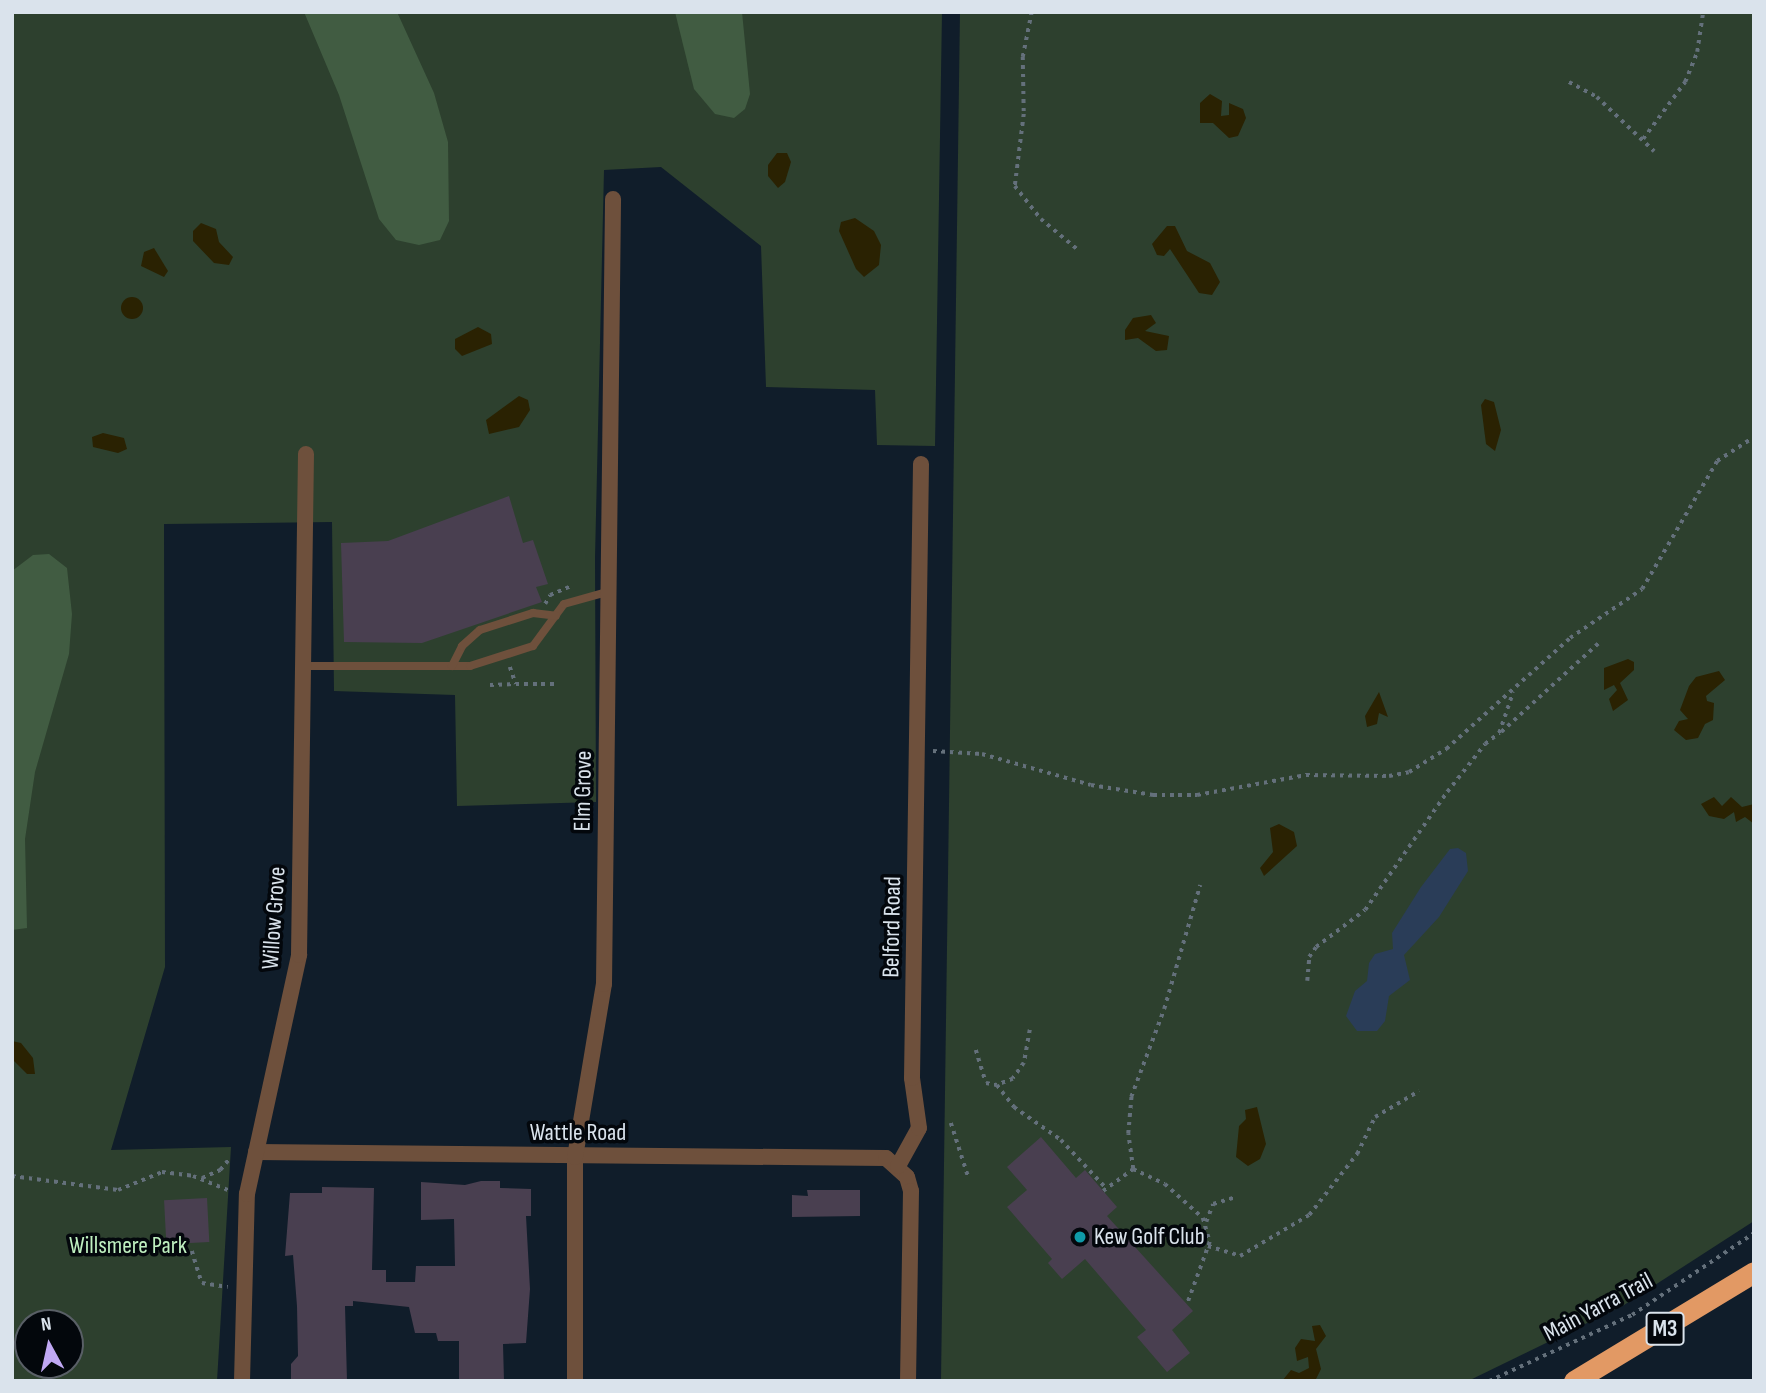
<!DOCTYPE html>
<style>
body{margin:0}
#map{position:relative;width:1766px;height:1393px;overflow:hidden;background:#101d2a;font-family:"Sofia Sans Condensed",sans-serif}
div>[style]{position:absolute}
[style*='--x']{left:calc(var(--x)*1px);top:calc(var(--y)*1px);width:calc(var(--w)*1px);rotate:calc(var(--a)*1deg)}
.green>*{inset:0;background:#2d402e}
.forest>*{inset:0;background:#415c42}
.sand>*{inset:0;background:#2a2202}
.round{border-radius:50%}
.water>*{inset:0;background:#2a3d58}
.building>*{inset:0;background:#493f50;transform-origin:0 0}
.path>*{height:3.5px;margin-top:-1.75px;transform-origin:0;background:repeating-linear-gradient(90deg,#64707b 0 3.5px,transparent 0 8.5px)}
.service>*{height:8px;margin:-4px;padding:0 4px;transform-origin:4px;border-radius:4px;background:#6e503c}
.minor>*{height:16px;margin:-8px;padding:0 8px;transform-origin:8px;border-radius:8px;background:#6e503c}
.motorway>*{height:21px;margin:-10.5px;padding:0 10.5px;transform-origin:10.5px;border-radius:10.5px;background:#e29964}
.dots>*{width:19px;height:19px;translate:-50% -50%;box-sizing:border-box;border:4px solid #03070c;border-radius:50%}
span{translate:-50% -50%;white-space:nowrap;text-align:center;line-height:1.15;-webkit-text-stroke:7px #03070c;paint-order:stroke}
.shield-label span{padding:2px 5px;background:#03070c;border:2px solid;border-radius:5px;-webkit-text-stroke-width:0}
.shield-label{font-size:23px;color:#dae3ec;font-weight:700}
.street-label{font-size:24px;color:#dae3ec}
.poi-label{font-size:24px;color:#dae3ec}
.left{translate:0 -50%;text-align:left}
.park-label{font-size:24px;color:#bff0c0}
.frame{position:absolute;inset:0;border:14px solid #dae3ec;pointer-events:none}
.north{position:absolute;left:14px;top:1309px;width:70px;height:70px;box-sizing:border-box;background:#03070c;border:2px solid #595f66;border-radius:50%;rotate:352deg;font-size:19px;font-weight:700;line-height:28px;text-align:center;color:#dae3ec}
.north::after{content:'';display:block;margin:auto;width:24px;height:32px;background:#c0a8f4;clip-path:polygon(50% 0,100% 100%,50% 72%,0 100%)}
</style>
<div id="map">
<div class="green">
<div style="clip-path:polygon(evenodd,12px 12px,942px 12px,935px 446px,877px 445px,875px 390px,766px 387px,761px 246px,661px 167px,604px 170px,595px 558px,596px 802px,457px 806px,455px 695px,334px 691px,332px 522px,164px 524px,165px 967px,111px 1150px,231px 1147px,217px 1381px,12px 1381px,12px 12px,28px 1323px,70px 1323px,70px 1365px,28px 1365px,28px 1323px)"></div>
<div style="clip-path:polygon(960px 12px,1754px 12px,1754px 1221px,1624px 1305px,1468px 1381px,941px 1381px)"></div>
</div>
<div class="forest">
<div style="clip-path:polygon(304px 12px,397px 12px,434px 93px,448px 142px,449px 221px,440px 240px,419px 245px,396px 240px,379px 219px,339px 95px)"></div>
<div style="clip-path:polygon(675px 12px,742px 12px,750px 94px,745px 109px,734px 118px,715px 114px,694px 89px)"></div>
<div style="clip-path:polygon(49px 554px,67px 568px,72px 614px,69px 654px,35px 772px,25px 839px,27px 928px,12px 930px,12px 571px,33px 555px)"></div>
</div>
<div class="sand">
<div style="clip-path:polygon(1210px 94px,1222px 101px,1221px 116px,1229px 115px,1229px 103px,1243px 109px,1246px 118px,1238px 136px,1229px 138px,1213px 123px,1200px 123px,1200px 103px)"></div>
<div style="clip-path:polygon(777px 153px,787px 153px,791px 162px,785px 182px,778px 188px,768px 176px,768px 165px)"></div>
<div style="clip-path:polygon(855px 218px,874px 231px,881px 245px,879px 265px,864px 277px,856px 269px,839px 231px,841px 222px)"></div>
<div style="clip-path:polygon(201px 223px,216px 229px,219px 242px,233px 257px,229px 265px,214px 263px,193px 241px,193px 231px)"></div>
<div style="clip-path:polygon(1167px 226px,1175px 226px,1187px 251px,1210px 263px,1220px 282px,1212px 295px,1199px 293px,1170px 249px,1164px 256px,1157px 255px,1152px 244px)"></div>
<div style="clip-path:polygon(154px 248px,168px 271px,164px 277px,141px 266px,144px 252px)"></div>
<div class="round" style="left:121px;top:297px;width:22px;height:22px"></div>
<div style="clip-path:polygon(1151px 315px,1156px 323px,1145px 331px,1169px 336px,1167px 350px,1156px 351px,1138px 338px,1125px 340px,1125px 330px,1133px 318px)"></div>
<div style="clip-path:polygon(478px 327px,491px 334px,492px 344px,462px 356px,455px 349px,455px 339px)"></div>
<div style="clip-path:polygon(519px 396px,528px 400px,530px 410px,519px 427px,489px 434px,486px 420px)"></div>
<div style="clip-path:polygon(1485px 399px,1494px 402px,1501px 430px,1495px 451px,1486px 444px,1481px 405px)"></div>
<div style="clip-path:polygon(103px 433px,124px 438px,127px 449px,118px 453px,93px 447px,92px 437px)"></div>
<div style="clip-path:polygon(1628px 659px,1634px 662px,1634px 670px,1620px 683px,1628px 700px,1613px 711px,1609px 699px,1617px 690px,1614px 685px,1604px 690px,1604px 668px)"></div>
<div style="clip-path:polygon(1719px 671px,1725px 680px,1706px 696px,1707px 701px,1714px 703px,1713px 720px,1705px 724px,1698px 738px,1686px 740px,1674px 730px,1679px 721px,1688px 719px,1680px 710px,1689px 686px,1696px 677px)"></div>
<div style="clip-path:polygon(1379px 692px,1388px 717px,1379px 713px,1377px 724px,1367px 727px,1365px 716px)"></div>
<div style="clip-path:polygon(1714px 797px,1722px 806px,1731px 797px,1742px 807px,1754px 804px,1754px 824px,1745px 817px,1736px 822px,1734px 812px,1724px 819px,1709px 816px,1701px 804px)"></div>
<div style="clip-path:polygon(1279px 824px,1294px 832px,1297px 846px,1264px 876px,1260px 868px,1273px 852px,1270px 828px)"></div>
<div style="clip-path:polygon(12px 1041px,21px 1043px,33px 1058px,35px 1074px,27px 1074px,12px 1059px)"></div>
<div style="clip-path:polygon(1257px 1107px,1266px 1144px,1260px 1159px,1248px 1166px,1236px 1157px,1239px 1126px,1246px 1119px,1245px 1110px)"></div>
<div style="clip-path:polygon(1320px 1325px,1326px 1336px,1316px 1349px,1321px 1369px,1315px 1381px,1282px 1381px,1291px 1370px,1299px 1373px,1309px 1368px,1308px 1357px,1297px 1361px,1295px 1348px,1301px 1339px,1315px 1341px,1312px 1326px)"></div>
</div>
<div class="water">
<div style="clip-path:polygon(1458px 848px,1466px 853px,1468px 871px,1439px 917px,1404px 955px,1410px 980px,1389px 996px,1385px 1021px,1377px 1031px,1357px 1031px,1346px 1016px,1355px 991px,1367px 981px,1369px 963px,1375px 954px,1393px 949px,1392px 933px,1421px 887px,1450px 849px)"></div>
</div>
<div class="building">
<div style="clip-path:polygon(509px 496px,523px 543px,533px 540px,548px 584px,536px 587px,542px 602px,422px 643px,344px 642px,341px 543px,388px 541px)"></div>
<div style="clip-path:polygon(1041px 1137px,1076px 1178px,1085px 1170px,1117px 1207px,1107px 1216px,1193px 1311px,1172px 1330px,1190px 1353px,1167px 1372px,1137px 1337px,1146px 1330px,1085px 1259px,1062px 1279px,1048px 1263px,1052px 1259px,1007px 1207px,1027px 1190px,1007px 1167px)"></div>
<div style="clip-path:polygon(481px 1181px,500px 1181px,500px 1188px,531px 1189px,531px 1216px,526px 1216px,530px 1289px,526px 1343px,503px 1344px,504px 1381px,459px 1381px,459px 1341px,438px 1341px,436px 1333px,415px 1333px,409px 1307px,353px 1301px,353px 1306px,345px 1306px,347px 1381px,291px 1381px,291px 1364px,298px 1356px,297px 1306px,293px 1255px,285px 1256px,290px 1193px,322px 1193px,322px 1187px,374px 1188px,372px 1270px,386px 1270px,386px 1282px,415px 1282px,416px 1266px,455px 1266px,454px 1219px,421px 1220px,421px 1182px,465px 1185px)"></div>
<div style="clip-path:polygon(807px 1190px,860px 1190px,860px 1216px,792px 1217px,792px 1195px,808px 1196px)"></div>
<div style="left:207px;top:1198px;width:44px;height:43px;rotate:87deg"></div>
</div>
<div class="path">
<div style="--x:1032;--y:12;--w:46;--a:101.3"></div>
<div style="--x:1023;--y:57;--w:57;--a:89"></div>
<div style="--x:1024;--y:114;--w:73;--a:97.1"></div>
<div style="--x:1015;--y:186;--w:42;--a:51.8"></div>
<div style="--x:1041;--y:219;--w:47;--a:39.8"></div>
<div style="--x:1164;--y:12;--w:2;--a:90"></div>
<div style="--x:1569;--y:82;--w:32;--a:28"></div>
<div style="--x:1597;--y:97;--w:79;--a:43.5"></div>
<div style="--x:1643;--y:139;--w:71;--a:-53.6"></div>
<div style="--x:1685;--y:82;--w:32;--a:-68"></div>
<div style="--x:1697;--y:52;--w:40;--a:-81.5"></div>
<div style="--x:545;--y:604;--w:10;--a:-61"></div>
<div style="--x:550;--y:595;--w:21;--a:-23"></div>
<div style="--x:510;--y:667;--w:18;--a:71"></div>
<div style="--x:516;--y:684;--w:42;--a:0"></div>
<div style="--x:490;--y:685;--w:26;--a:-2"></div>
<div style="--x:1501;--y:732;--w:135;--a:-42.3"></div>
<div style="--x:933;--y:751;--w:49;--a:3.5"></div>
<div style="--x:982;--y:754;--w:113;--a:15.9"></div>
<div style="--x:1091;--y:785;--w:63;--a:9.2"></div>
<div style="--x:1153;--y:795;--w:44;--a:0"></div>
<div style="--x:1197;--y:795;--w:111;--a:-10.4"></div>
<div style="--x:1306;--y:775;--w:83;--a:0.7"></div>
<div style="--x:1389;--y:776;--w:20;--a:-11"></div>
<div style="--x:1409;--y:772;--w:44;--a:-31.9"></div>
<div style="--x:1446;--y:749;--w:166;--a:-41.8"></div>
<div style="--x:1570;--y:638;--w:87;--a:-34.2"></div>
<div style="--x:1642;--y:589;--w:148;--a:-59.6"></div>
<div style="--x:1717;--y:461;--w:44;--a:-33"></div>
<div style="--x:1307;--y:981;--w:24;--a:-85"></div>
<div style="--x:1309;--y:957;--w:12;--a:-55"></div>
<div style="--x:1316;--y:947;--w:61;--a:-37.1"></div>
<div style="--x:1365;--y:910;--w:144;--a:-55.2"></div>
<div style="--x:1447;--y:792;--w:61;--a:-51.6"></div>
<div style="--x:1485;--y:744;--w:18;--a:-38"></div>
<div style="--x:1499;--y:733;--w:43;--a:-71.1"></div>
<div style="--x:1030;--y:1030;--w:34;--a:100"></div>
<div style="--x:1024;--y:1063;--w:19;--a:125"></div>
<div style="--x:1013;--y:1079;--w:17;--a:159"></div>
<div style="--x:997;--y:1085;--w:28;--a:52"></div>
<div style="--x:1014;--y:1107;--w:57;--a:35.1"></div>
<div style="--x:1061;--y:1140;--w:66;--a:46.8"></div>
<div style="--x:976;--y:1050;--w:34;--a:73"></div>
<div style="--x:986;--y:1083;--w:11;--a:10"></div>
<div style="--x:951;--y:1123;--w:56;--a:72.2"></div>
<div style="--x:1133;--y:1169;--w:35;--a:-98"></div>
<div style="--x:1128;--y:1134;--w:37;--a:-85"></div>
<div style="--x:1131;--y:1097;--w:94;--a:-69.4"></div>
<div style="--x:1164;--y:1009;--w:129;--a:-73.8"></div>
<div style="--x:12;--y:1176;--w:107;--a:7.5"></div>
<div style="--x:118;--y:1190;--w:48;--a:-22.2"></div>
<div style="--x:162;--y:1172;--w:31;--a:7"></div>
<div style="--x:193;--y:1176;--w:40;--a:22"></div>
<div style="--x:202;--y:1178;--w:20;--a:-24"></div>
<div style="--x:220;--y:1170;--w:16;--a:-50"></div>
<div style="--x:1103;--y:1191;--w:37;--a:-36"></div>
<div style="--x:1133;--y:1169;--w:35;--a:25"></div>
<div style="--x:1165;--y:1184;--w:51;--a:41.8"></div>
<div style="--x:1203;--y:1218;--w:25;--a:74"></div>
<div style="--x:1210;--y:1242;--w:67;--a:110.1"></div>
<div style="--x:1206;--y:1222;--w:19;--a:-69"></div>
<div style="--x:1213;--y:1204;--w:21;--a:-17"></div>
<div style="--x:1208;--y:1246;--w:34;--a:17"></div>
<div style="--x:1240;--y:1256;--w:80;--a:-30.7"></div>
<div style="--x:1309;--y:1215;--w:78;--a:-51.8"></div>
<div style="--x:1357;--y:1154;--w:41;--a:-64.1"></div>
<div style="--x:1375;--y:1117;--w:51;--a:-30.6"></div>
<div style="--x:175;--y:1247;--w:17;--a:13"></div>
<div style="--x:192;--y:1251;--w:34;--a:73"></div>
<div style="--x:202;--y:1283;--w:26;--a:9"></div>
<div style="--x:1489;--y:1381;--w:157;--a:-24.8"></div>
<div style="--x:1632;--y:1315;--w:147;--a:-33.9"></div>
</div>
<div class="service">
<div style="--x:305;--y:666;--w:165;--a:0"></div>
<div style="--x:470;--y:666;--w:66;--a:-17.6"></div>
<div style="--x:533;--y:646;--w:52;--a:-53.6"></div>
<div style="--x:564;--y:604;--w:45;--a:-15.6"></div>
<div style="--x:452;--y:666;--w:22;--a:-63"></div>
<div style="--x:462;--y:646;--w:24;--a:-42"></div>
<div style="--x:480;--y:630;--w:56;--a:-17.8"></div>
<div style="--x:533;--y:613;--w:23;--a:7"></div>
</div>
<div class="minor">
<div style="--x:256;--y:1152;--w:630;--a:0.55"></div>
<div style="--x:886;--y:1158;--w:28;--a:42"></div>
<div style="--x:907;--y:1177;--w:15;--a:74"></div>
<div style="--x:911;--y:1191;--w:190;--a:90.9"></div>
<div style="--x:898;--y:1166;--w:43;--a:-61.1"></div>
<div style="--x:919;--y:1128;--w:50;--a:-98"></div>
<div style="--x:912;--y:1078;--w:614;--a:-89.16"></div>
<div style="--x:242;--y:1381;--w:187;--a:-88.5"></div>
<div style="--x:247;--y:1194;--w:245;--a:-77.7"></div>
<div style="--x:299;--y:955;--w:501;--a:-89.2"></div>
<div style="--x:575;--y:1381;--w:224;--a:-90"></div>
<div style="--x:575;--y:1157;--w:175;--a:-80.5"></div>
<div style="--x:604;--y:984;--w:785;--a:-89.34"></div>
</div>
<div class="motorway">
<div style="--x:1574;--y:1381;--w:210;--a:-31.2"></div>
</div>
<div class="dots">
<div style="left:1080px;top:1237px;background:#0f9aa8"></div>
</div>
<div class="shield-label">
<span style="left:1665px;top:1329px">M3</span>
</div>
<div class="street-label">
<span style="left:583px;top:791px;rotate:-89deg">Elm Grove</span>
<span style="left:274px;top:918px;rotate:-86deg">Willow Grove</span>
<span style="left:892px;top:927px;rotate:-89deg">Belford Road</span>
<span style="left:578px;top:1133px">Wattle Road</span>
<span style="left:1598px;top:1307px;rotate:-28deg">Main Yarra Trail</span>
</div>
<div class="poi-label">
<span class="left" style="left:1094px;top:1237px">Kew Golf Club</span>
</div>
<div class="park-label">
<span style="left:128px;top:1246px">Willsmere Park</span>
</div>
<div class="frame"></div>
<div class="north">N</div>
</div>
